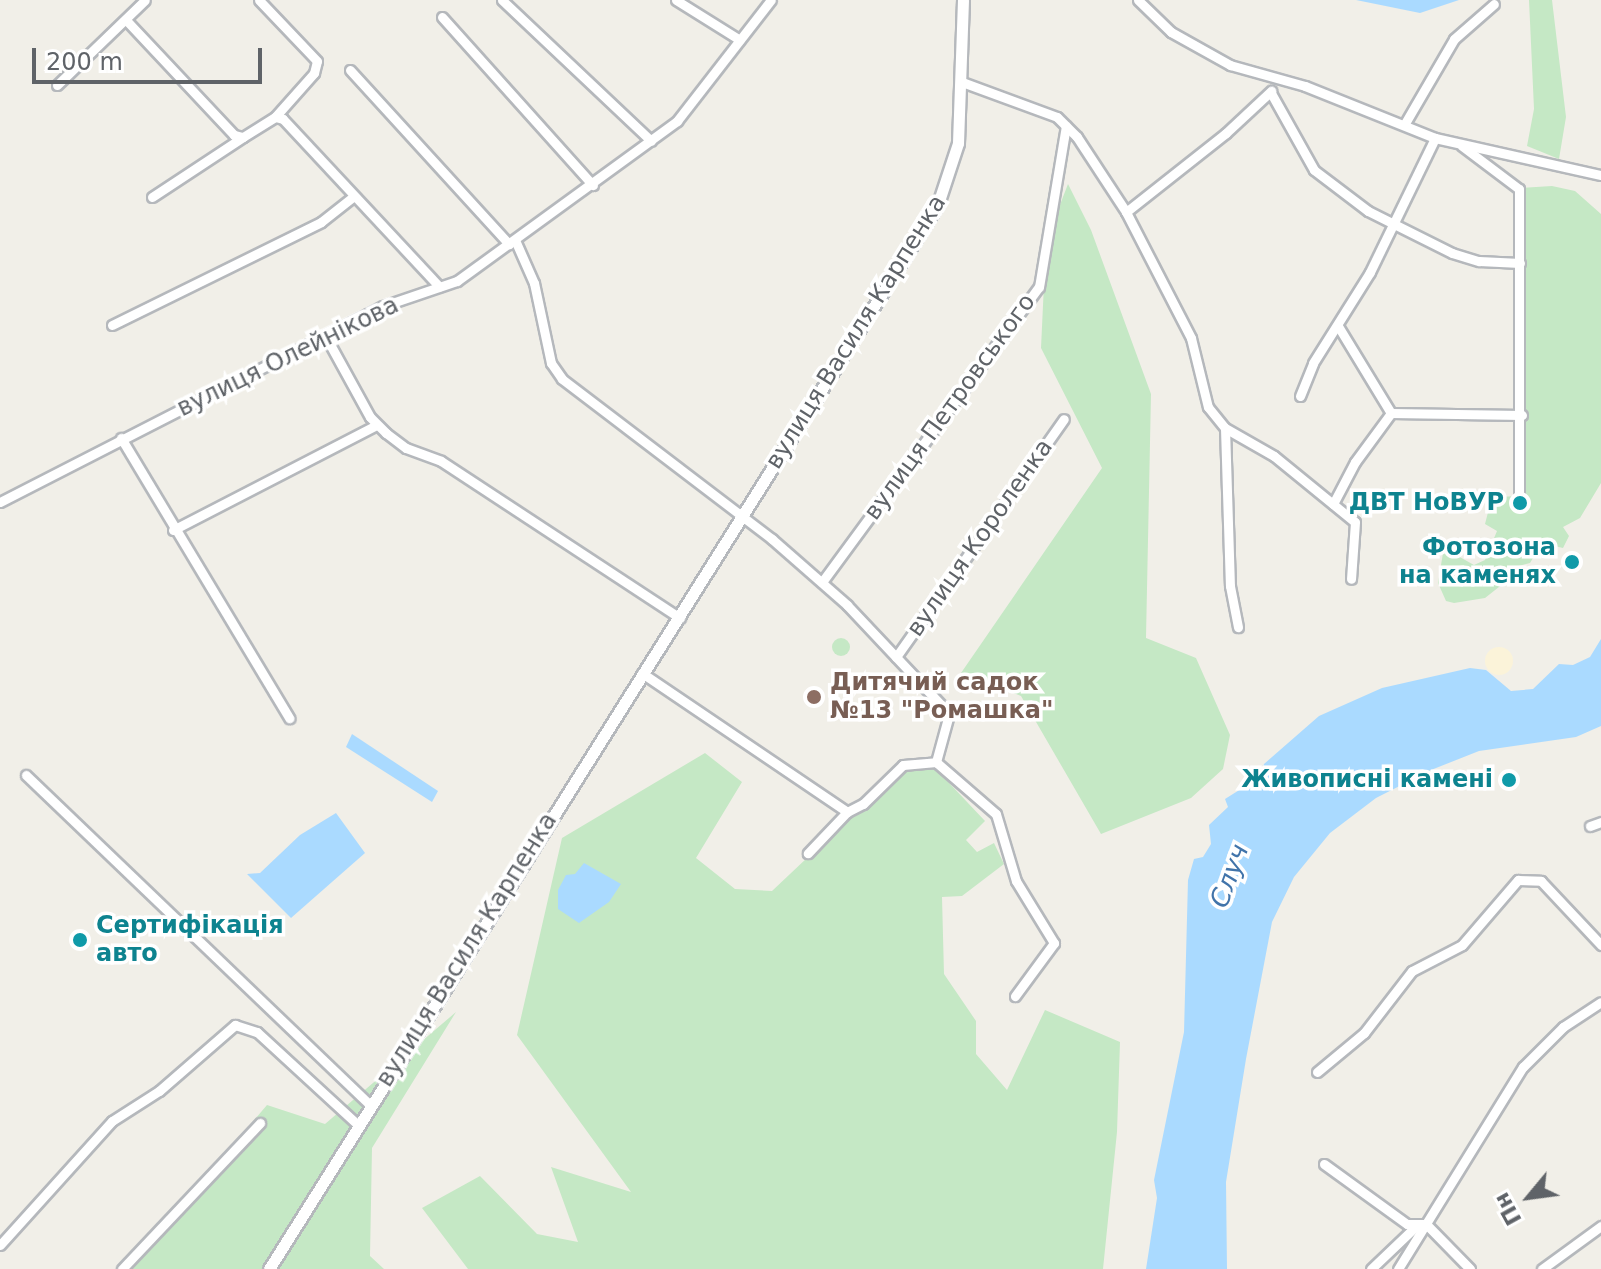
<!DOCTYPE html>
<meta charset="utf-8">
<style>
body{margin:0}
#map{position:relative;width:1601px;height:1269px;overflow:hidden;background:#f1efe8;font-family:"DejaVu Sans",sans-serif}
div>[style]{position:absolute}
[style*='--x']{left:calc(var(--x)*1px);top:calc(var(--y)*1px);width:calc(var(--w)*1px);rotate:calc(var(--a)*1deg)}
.green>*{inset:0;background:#c5e8c5}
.round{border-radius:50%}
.sand>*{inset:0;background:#fbf3d9}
.water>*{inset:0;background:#aadaff}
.roads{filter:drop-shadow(2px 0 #b5b8bc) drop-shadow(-2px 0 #b5b8bc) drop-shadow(0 2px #b5b8bc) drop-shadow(0 -2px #b5b8bc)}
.minor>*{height:9px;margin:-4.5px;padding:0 4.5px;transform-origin:4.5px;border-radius:4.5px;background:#fff}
.tertiary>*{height:11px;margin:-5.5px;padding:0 5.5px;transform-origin:5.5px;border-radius:5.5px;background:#fff}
.dots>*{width:22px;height:22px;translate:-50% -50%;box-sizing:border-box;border:4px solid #fff;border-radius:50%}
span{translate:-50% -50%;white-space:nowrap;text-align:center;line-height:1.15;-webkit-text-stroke:7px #fff;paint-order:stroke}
.street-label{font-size:24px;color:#5f6368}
.culture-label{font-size:24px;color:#0d838f;font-weight:700}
.right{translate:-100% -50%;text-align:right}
.left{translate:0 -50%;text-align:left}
.education-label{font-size:24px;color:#785e54;font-weight:700}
.water-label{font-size:26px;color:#4174aa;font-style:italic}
.north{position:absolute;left:1489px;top:1157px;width:80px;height:80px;-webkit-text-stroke:6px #fff;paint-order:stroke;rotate:241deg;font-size:22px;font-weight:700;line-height:32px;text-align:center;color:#5f6368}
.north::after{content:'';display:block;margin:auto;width:28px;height:36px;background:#5f6368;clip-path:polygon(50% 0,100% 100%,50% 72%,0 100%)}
.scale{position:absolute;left:32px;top:48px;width:230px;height:36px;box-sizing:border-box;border:4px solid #5f6368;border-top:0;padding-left:10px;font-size:24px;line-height:28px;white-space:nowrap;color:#5f6368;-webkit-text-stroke:6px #fff;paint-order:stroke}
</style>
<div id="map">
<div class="green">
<div style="clip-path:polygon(1529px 0,1552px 0,1566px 117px,1559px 159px,1527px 146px,1534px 109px)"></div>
<div style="clip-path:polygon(1068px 184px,1091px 230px,1151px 394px,1146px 638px,1196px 658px,1230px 735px,1223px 769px,1191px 798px,1101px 834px,1021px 696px,961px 673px,1102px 468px,1041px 348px,1046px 241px)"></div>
<div style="clip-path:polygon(1552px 186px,1575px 191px,1601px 214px,1601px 483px,1580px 518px,1563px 527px,1569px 536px,1563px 548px,1542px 543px,1530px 563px,1511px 568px,1504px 583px,1485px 598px,1454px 603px,1446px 601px,1438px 583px,1443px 553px,1449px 551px,1474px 565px,1485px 560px,1497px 531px,1485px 524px,1492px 497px,1524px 496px,1522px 188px)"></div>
<div class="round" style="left:832px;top:638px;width:18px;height:18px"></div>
<div style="clip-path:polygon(705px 753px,742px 782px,696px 858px,735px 889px,772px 891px,898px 772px,934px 767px,985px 821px,966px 840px,977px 852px,994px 843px,1004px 864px,962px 896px,942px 897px,944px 974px,976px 1021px,976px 1054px,1007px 1090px,1045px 1010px,1120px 1042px,1117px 1132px,1103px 1269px,468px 1269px,422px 1208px,480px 1176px,537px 1234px,578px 1242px,551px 1167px,631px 1192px,517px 1035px,562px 838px)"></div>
<div style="clip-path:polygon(456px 1012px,372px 1148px,370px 1256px,384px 1269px,128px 1269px,267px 1105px,325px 1124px)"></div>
</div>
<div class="sand">
<div class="round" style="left:1485px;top:647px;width:28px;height:28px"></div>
</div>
<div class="water">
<div style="clip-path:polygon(1356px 0,1459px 0,1420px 13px)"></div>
<div style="clip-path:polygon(1601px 639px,1601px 726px,1576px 737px,1479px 751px,1431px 770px,1376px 798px,1330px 833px,1294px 877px,1272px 922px,1246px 1059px,1226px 1182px,1227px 1269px,1146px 1269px,1157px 1198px,1154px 1180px,1184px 1032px,1188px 880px,1194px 859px,1203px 857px,1211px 844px,1209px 825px,1228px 807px,1225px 799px,1260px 777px,1264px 764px,1319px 716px,1382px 688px,1470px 668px,1486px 670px,1511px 691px,1533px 689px,1559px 664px,1573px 665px,1590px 657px)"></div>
<div style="clip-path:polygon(352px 734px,438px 791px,432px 802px,346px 747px)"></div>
<div style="clip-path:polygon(336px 813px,365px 853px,291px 918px,247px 874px,260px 873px,300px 835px)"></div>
<div style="clip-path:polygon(584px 863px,621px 884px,609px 902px,579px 923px,558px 909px,558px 890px,566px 875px,575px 874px)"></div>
</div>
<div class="roads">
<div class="minor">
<div style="--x:502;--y:0;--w:205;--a:43.4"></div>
<div style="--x:676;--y:0;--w:75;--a:32"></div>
<div style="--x:1138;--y:0;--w:46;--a:44.1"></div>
<div style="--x:1171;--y:32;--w:68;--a:29.2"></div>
<div style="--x:1230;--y:65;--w:78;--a:15.6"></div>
<div style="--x:1305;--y:86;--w:140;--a:21.8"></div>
<div style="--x:1435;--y:138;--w:170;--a:12.6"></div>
<div style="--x:442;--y:17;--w:226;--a:48.1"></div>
<div style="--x:126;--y:20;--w:158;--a:46.8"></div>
<div style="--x:234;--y:135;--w:9;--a:13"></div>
<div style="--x:243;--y:137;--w:38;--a:-32"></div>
<div style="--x:275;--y:117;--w:59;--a:-48.4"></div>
<div style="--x:314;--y:73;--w:12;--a:-76"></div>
<div style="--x:317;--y:61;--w:84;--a:-133.6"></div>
<div style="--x:350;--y:70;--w:236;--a:47.6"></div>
<div style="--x:962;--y:82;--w:101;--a:20.2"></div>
<div style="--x:1057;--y:117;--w:28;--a:45"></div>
<div style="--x:1077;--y:137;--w:90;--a:56.8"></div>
<div style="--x:1126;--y:212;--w:142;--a:62.7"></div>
<div style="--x:1191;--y:338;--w:71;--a:76.2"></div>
<div style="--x:1208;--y:407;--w:27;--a:51"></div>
<div style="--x:1225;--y:428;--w:56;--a:29.7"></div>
<div style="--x:1274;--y:456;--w:104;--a:39.2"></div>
<div style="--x:1355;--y:522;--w:57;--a:94"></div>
<div style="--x:57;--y:85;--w:122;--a:-44"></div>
<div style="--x:1271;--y:93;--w:88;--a:60.8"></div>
<div style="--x:1314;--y:170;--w:68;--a:37.2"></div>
<div style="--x:1368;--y:211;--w:94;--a:26.6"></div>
<div style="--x:1452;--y:253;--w:28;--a:17"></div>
<div style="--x:1479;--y:261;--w:41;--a:2.8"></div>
<div style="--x:275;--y:117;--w:8;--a:14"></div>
<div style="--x:283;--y:119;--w:229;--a:47"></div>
<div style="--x:1404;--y:125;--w:99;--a:-59.8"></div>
<div style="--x:1454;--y:39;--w:53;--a:-41.2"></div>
<div style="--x:1462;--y:146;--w:71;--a:37"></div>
<div style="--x:1519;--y:189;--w:311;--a:90"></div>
<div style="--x:152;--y:197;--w:109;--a:-33.4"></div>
<div style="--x:1126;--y:212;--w:127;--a:-38.3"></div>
<div style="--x:1226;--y:133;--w:62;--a:-43"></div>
<div style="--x:515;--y:240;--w:47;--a:66.2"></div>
<div style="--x:534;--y:283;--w:82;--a:78"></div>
<div style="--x:551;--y:363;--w:19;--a:55"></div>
<div style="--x:562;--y:379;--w:264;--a:37.3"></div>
<div style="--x:772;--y:539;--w:100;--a:41.3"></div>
<div style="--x:847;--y:605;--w:143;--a:46.7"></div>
<div style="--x:945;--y:709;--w:9;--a:72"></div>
<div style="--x:948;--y:718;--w:46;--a:105.3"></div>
<div style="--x:936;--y:762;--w:79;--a:40.9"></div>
<div style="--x:996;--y:814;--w:70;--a:73.4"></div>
<div style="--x:1016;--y:881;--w:73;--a:58.5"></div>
<div style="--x:1054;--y:943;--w:66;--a:126.3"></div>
<div style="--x:112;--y:325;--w:233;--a:-26.2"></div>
<div style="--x:321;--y:222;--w:42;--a:-38.2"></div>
<div style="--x:1338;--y:326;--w:102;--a:58.7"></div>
<div style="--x:1391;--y:413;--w:131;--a:0.9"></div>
<div style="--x:326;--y:337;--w:91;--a:61.2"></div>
<div style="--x:370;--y:417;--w:23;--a:45"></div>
<div style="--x:386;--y:433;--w:25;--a:37"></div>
<div style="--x:406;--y:448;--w:37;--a:20"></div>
<div style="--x:441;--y:461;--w:286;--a:33.3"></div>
<div style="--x:1300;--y:396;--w:35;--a:-68"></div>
<div style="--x:1313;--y:363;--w:107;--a:-57.9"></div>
<div style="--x:1370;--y:272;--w:149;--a:-64.1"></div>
<div style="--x:1225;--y:428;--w:158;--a:88.2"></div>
<div style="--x:1230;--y:586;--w:42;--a:79"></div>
<div style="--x:121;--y:438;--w:327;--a:59"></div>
<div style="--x:0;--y:502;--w:430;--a:-27.1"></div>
<div style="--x:383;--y:306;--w:78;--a:-18.7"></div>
<div style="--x:457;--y:281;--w:272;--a:-36"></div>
<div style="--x:677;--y:121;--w:153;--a:-52.2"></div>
<div style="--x:1333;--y:504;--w:47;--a:-62.4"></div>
<div style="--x:1355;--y:462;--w:61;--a:-53.7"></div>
<div style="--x:173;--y:530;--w:229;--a:-27.3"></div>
<div style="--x:822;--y:582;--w:366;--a:-53.7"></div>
<div style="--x:1039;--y:287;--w:163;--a:-80.5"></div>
<div style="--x:896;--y:657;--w:291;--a:-54.8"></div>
<div style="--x:642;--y:673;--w:248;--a:34.1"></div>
<div style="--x:847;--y:812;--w:57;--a:133.6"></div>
<div style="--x:26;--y:775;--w:477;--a:43.8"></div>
<div style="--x:847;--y:812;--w:18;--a:-27"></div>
<div style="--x:863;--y:804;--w:56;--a:-44.3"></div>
<div style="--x:903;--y:765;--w:33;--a:-5"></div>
<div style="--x:1590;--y:826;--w:12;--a:-20"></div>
<div style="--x:1317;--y:1072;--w:61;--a:-39.7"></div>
<div style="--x:1364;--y:1033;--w:78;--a:-52.3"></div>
<div style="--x:1412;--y:971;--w:56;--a:-27.5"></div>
<div style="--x:1462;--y:945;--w:86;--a:-49.3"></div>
<div style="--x:1518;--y:880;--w:23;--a:2"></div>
<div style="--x:1541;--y:881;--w:88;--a:46.8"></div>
<div style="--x:1324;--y:1164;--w:102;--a:35.9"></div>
<div style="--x:1407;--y:1224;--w:19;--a:0"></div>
<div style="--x:1426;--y:1224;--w:63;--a:45.6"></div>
<div style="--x:0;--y:1245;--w:167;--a:-47.9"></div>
<div style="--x:112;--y:1121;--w:56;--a:-32.6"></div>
<div style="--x:159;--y:1091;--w:101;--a:-41"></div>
<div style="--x:235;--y:1025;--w:23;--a:18"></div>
<div style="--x:257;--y:1032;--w:137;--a:42.6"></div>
<div style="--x:122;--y:1269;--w:201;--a:-46.6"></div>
<div style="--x:1371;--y:1269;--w:62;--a:-43.7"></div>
<div style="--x:1398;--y:1269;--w:238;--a:-58.3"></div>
<div style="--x:1523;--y:1067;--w:57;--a:-45"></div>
<div style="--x:1563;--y:1027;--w:45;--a:-33.3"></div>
<div style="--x:1542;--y:1269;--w:73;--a:-36.1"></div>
</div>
<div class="tertiary">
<div style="--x:269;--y:1269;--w:1258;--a:-57.86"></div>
<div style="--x:938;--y:204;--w:64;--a:-71.8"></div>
<div style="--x:958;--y:143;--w:143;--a:-88"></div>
</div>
</div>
<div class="dots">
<div style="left:1520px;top:503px;background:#0f9aa8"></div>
<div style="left:1572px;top:562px;background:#0f9aa8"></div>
<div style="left:814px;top:697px;background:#8d6e63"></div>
<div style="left:1509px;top:780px;background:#0f9aa8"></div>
<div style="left:80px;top:940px;background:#0f9aa8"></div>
</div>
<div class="street-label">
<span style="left:856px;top:332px;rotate:-58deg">вулиця Василя Карпенка</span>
<span style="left:288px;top:357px;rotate:-26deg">вулиця Олейнікова</span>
<span style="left:950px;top:407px;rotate:-54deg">вулиця Петровського</span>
<span style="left:980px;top:538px;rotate:-55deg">вулиця Короленка</span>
<span style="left:467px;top:950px;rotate:-58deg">вулиця Василя Карпенка</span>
</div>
<div class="culture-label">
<span class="right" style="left:1504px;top:503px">ДВТ НоВУР</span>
<span class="right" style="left:1556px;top:562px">Фотозона<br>на каменях</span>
<span class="right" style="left:1493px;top:780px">Живописні камені</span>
<span class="left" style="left:96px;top:940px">Сертифікація<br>авто</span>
</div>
<div class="education-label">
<span class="left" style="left:830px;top:697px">Дитячий садок<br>№13 "Ромашка"</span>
</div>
<div class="water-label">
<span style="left:1230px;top:876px;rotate:-70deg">Случ</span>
</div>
<div class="north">Пн</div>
<div class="scale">200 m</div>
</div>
